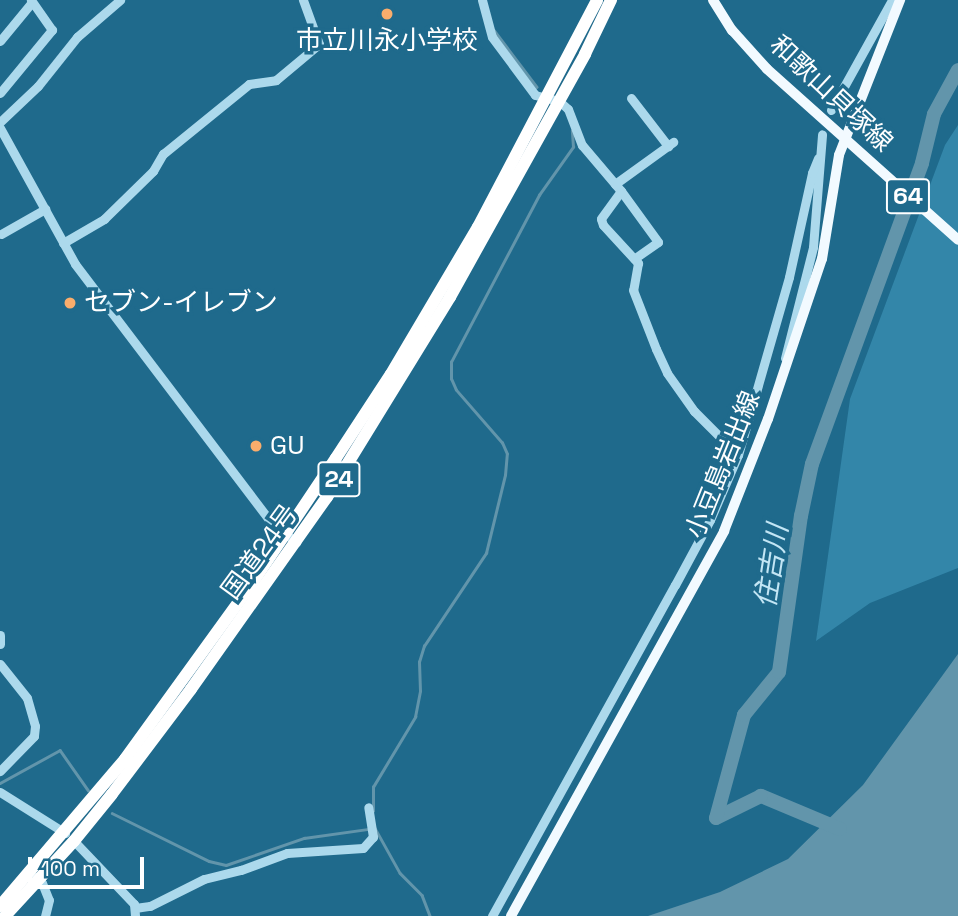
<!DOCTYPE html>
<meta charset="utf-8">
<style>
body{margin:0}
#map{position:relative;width:958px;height:916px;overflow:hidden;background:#1f6a8c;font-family:"Space Grotesk","Noto Sans JP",sans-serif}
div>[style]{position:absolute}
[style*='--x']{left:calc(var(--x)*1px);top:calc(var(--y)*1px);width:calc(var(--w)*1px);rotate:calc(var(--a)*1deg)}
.green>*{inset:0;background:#3386a9}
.water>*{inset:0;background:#6295ab}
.stream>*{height:2.5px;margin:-1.25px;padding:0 1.25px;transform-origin:1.25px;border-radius:1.25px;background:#6295ab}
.river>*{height:14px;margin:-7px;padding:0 7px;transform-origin:7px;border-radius:7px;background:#6295ab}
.minor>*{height:9px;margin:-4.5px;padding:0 4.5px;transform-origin:4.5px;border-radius:4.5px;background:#acd9ec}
.major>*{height:10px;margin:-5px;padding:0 5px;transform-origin:5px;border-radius:5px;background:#f2faff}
.highway>*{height:12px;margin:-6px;padding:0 6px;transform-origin:6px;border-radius:6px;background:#fff}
.dots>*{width:19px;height:19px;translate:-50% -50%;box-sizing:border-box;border:4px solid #1f6a8c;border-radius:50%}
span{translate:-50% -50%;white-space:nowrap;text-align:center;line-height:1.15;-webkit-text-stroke:7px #1f6a8c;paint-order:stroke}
.shield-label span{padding:2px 5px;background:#1f6a8c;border:2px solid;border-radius:5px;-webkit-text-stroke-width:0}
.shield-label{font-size:24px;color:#fff;font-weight:700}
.poi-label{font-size:26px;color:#fff}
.left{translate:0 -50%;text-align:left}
.street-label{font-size:26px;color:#fff}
.water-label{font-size:28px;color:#c3e6f5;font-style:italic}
.scale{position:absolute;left:28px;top:857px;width:116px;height:32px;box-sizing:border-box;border:4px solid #fff;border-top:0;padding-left:9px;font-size:21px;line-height:24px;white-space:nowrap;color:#fff;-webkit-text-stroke:5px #1f6a8c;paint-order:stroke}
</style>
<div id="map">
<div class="green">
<div style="clip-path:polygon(958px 125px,958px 568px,870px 603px,816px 641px,850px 399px,945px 145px)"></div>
</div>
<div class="water">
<div style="clip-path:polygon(958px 654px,958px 916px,648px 916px,720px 892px,788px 859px,863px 785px)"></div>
</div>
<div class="stream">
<div style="--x:494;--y:30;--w:71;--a:53"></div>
<div style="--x:0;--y:783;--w:68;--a:-28.8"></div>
<div style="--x:60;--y:750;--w:49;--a:55"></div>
<div style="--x:373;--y:811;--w:24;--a:-90"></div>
<div style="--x:373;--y:787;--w:82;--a:-59"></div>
<div style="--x:415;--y:717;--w:26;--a:-79"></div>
<div style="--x:420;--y:691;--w:29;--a:-92"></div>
<div style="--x:419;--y:662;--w:17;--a:-73"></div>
<div style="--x:424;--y:646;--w:112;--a:-56.3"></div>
<div style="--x:486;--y:553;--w:80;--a:-76.3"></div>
<div style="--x:505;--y:475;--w:21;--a:-85"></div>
<div style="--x:507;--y:454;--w:12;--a:-114"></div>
<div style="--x:502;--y:443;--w:70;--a:-131"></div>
<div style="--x:456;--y:390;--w:12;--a:-114"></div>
<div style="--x:451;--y:379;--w:17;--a:-90"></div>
<div style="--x:451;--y:362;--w:189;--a:-62.2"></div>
<div style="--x:539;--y:195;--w:59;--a:-54.7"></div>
<div style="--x:573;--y:147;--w:16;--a:-94"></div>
<div style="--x:112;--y:813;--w:108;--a:26.3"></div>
<div style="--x:209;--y:861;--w:17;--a:13"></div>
<div style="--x:226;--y:865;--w:83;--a:-19.1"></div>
<div style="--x:304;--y:838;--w:65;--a:-8"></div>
<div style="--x:375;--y:828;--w:51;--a:60.9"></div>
<div style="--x:400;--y:873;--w:31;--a:45"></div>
<div style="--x:422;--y:895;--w:22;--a:69"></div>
</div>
<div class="river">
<div style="--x:840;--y:829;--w:86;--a:-157.3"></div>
<div style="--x:761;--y:796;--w:50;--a:153.9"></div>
<div style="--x:716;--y:818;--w:107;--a:-74.8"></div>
<div style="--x:744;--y:715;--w:55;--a:-50.9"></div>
<div style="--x:779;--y:672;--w:158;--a:-82"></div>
<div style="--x:801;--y:516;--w:53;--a:-78.1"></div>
<div style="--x:812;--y:464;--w:320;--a:-69.9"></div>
<div style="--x:922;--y:163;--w:50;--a:-76.2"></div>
<div style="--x:934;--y:114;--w:50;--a:-61.4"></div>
</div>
<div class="minor">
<div style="--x:482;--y:0;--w:38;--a:75"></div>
<div style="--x:492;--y:37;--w:72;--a:53.4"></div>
<div style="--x:535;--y:95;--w:25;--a:14"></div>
<div style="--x:559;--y:101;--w:12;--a:42"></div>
<div style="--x:568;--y:109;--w:39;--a:69"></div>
<div style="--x:582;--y:145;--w:60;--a:49.7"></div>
<div style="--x:621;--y:191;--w:34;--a:126"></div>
<div style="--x:601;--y:219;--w:6;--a:72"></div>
<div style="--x:603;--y:225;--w:52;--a:47.4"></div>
<div style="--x:638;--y:263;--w:27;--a:100"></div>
<div style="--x:633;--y:290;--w:63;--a:68.7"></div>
<div style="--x:656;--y:349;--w:26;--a:65"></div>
<div style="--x:667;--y:373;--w:47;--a:54.6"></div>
<div style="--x:694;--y:411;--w:62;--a:45"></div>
<div style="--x:0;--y:41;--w:50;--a:-50.6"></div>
<div style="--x:0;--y:93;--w:82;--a:-50.5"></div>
<div style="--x:52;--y:30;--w:37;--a:-125"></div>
<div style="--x:631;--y:98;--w:61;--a:52.4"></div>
<div style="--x:831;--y:110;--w:126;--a:-61"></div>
<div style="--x:0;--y:122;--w:52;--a:-43.5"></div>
<div style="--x:38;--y:86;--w:63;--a:-51.5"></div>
<div style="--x:77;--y:37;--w:57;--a:-40.7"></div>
<div style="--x:0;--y:128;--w:155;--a:61.1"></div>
<div style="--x:75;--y:264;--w:328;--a:52.8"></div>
<div style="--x:273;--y:525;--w:29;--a:36"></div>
<div style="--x:615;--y:184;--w:72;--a:-35.9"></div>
<div style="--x:621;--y:191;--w:63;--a:54"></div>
<div style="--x:658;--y:242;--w:29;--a:145"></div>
<div style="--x:1;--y:234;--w:51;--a:-29.6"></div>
<div style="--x:63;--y:243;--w:48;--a:-30.3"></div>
<div style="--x:104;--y:219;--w:69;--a:-44.4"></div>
<div style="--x:153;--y:171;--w:20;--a:-60"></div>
<div style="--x:163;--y:154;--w:111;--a:-39.1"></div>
<div style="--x:249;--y:84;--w:27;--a:-8"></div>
<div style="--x:276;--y:80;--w:56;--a:-39.9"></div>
<div style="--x:319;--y:44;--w:47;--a:-110"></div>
<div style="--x:785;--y:358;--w:114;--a:-75.8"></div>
<div style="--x:813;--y:247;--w:113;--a:-85.4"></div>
<div style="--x:0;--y:635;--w:9;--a:90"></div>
<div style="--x:0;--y:664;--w:43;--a:51.5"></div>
<div style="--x:27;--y:698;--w:29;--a:74"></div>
<div style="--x:35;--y:726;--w:10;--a:96"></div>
<div style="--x:34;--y:736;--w:49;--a:134.2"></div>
<div style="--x:0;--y:792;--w:77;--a:32.2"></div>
<div style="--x:74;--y:841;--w:87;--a:46.4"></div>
<div style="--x:134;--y:904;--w:12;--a:85"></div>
<div style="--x:36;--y:877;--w:8;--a:45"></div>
<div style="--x:42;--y:883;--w:18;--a:68"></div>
<div style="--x:49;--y:900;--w:16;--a:104"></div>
<div style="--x:135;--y:908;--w:15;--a:-8"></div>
<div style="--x:150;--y:906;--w:60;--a:-26.6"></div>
<div style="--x:204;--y:879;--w:38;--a:-14"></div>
<div style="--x:241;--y:870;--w:49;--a:-20.3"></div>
<div style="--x:287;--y:853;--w:76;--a:-3.8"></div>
<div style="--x:363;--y:848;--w:15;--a:-48"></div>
<div style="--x:373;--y:837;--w:30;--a:-99"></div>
<div style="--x:492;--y:916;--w:378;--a:-61.1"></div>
<div style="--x:675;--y:585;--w:74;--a:-61.7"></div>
<div style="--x:710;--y:520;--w:71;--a:-66.7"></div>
<div style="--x:738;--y:455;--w:185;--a:-74"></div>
<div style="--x:789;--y:277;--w:107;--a:-77.5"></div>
<div style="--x:812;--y:173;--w:16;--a:-68"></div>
</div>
<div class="major">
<div style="--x:713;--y:0;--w:36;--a:58"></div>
<div style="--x:732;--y:30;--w:52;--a:48.1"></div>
<div style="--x:767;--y:69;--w:256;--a:41.8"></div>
<div style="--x:511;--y:916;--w:440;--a:-61"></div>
<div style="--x:724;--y:531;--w:120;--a:-68.6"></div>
<div style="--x:768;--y:419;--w:169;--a:-71.4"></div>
<div style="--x:822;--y:259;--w:105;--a:-80.7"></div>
<div style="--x:839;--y:155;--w:167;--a:-68.5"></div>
</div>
<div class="highway">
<div style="--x:0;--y:906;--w:193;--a:-49.6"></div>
<div style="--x:125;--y:759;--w:211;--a:-54.1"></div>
<div style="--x:249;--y:588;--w:156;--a:-56.2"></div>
<div style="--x:336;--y:458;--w:100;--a:-56.8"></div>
<div style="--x:391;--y:374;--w:171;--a:-59.4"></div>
<div style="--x:478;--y:227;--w:256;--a:-62.3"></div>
<div style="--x:5;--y:916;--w:102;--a:-47.4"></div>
<div style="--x:74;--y:841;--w:60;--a:-51"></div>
<div style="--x:112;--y:794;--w:131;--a:-53"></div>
<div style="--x:191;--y:689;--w:235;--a:-54.7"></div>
<div style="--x:327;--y:497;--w:235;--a:-58.4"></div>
<div style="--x:450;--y:297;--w:278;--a:-60.9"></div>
<div style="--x:585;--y:54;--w:60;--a:-64.3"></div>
</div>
<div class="dots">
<div style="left:387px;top:14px;background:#faad6c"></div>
<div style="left:70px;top:303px;background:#faad6c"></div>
<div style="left:256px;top:446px;background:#faad6c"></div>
</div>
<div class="shield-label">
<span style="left:908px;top:196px">64</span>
<span style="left:339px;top:479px">24</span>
</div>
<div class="poi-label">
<span style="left:387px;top:41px">市立川永小学校</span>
<span class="left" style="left:84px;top:303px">セブン-イレブン</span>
<span class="left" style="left:270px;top:446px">GU</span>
</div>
<div class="street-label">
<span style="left:831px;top:94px;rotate:43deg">和歌山貝塚線</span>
<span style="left:723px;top:465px;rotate:-68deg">小豆島岩出線</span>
<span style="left:260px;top:552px;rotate:-54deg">国道24号</span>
</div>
<div class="water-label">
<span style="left:771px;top:566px;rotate:-81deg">住吉川</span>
</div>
<div class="scale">100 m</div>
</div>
